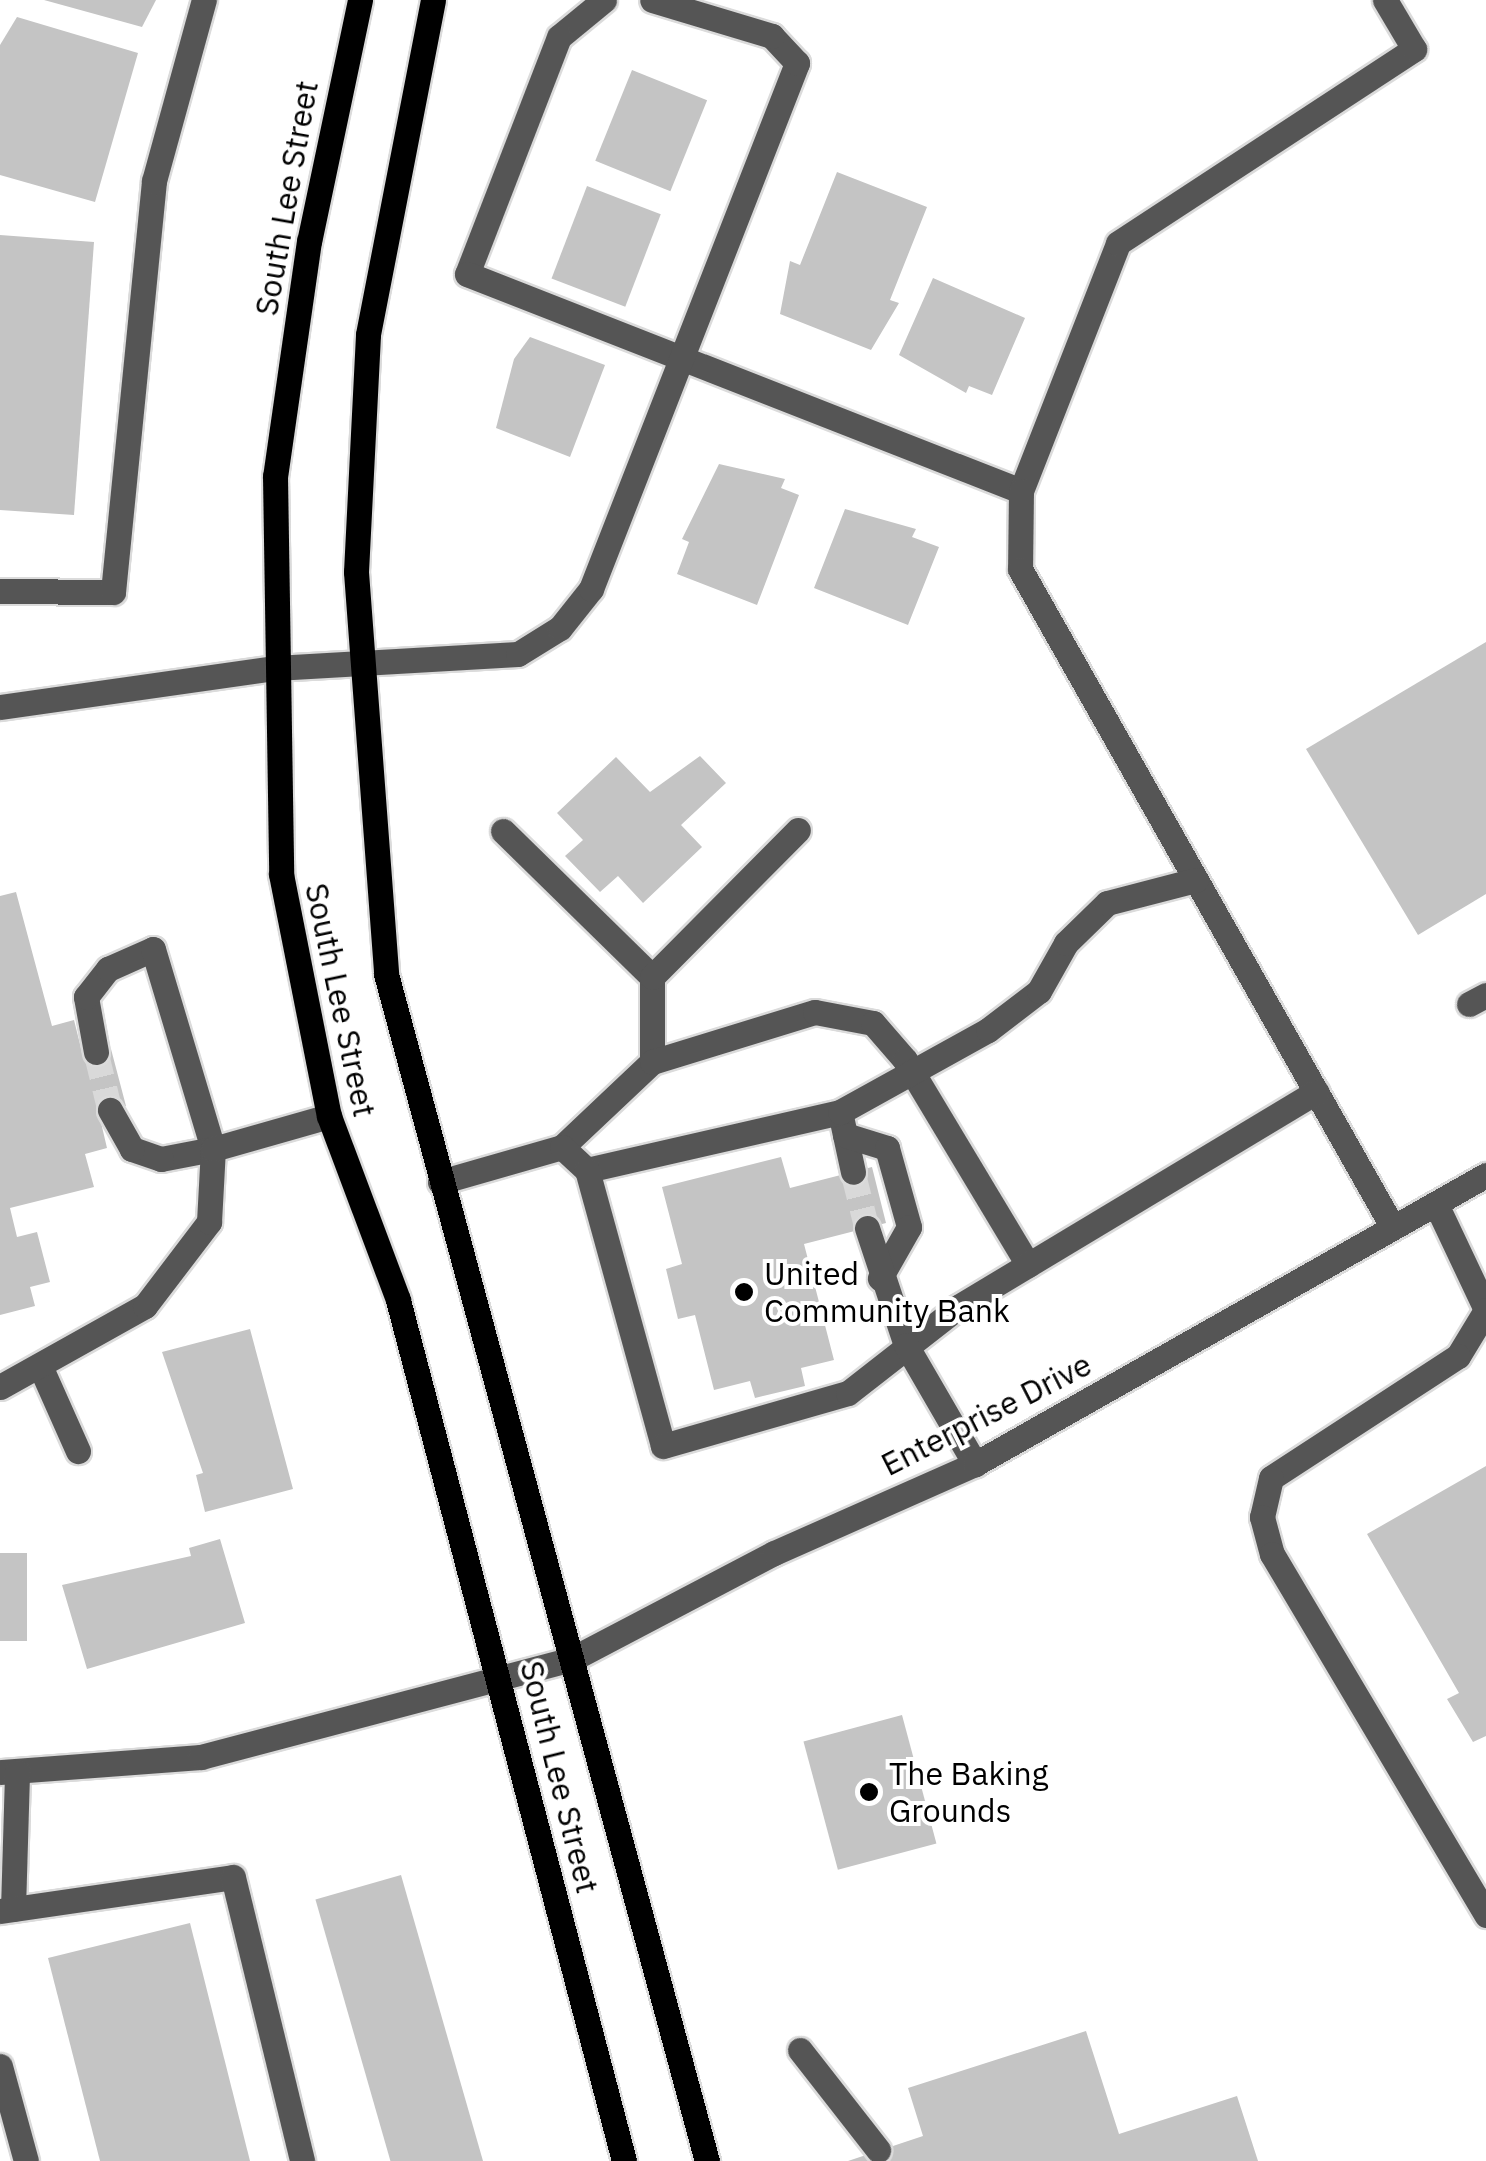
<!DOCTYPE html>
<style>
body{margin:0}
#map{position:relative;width:1486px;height:2161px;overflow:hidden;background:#fff;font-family:"IBM Plex Sans",sans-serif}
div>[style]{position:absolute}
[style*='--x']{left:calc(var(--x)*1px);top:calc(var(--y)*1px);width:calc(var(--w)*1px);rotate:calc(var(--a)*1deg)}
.building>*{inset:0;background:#c4c4c4;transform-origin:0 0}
.minor-tunnel>*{height:25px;margin-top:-12.5px;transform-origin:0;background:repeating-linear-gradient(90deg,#d9d9d9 0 25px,transparent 0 37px)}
.roads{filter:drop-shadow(2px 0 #dbdbdb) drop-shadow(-2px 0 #dbdbdb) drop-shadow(0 2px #dbdbdb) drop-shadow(0 -2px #dbdbdb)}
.minor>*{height:25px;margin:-12.5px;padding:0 12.5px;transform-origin:12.5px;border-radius:12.5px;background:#555}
.major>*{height:25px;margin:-12.5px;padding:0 12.5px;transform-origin:12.5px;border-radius:12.5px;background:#000}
.dots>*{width:28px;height:28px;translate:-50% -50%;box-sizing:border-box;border:5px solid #fff;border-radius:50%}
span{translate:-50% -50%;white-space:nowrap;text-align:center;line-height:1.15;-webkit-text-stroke:8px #fff;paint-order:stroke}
.street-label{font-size:32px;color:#000}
.poi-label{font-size:32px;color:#000}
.left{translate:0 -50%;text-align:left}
</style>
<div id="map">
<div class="building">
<div style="clip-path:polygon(44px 0,156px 0,142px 27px)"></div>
<div style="clip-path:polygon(17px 17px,138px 53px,95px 202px,0 175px,0 45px)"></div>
<div style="left:632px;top:70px;width:81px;height:98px;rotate:22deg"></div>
<div style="clip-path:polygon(837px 172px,927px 207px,890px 300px,899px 303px,871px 350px,780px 314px,790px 261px,800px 265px)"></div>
<div style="left:587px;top:186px;width:79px;height:99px;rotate:21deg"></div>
<div style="clip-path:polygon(0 235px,94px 242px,74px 515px,0 510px)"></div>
<div style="clip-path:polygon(933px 278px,1025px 318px,992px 395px,969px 386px,966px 393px,899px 355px)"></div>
<div style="clip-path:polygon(530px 337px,605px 365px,570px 457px,496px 428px,514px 359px)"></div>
<div style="clip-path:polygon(719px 464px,785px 479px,781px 488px,799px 495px,757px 605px,677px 574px,689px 542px,682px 539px)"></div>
<div style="clip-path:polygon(845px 509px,916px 529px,912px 537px,939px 547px,908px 625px,814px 588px)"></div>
<div style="clip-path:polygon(1486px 642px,1486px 894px,1418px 935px,1306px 749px)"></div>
<div style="clip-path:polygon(700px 756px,726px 783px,681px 825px,702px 847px,643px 903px,618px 876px,600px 892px,565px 856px,583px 840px,557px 813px,616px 757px,650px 792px)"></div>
<div style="clip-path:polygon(16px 892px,52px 1026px,74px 1020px,83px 1056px,111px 1049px,126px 1106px,99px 1114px,107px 1148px,85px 1154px,94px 1187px,10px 1208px,17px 1237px,37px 1232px,50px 1282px,30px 1287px,35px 1306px,0 1315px,0 896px)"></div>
<div style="clip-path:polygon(781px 1157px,790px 1188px,872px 1167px,886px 1223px,804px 1244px,834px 1360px,801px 1368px,805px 1386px,755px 1398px,750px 1381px,714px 1390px,695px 1315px,678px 1319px,666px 1269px,682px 1264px,662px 1187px)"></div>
<div style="clip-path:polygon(250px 1329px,293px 1489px,205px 1512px,196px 1475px,203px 1473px,162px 1352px)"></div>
<div style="clip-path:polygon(1486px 1466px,1486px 1736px,1473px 1742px,1447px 1699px,1459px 1693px,1367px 1534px)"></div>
<div style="clip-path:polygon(220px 1539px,245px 1623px,87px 1669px,62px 1585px,191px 1556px,189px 1548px)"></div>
<div style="left:0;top:1553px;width:27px;height:88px"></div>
<div style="left:902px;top:1715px;width:133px;height:102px;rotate:75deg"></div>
<div style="left:401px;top:1875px;width:298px;height:89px;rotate:74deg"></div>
<div style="clip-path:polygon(190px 1923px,250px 2161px,100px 2161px,48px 1958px)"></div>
<div style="clip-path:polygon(1086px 2031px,1119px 2134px,1237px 2096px,1258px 2161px,848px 2161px,923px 2136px,908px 2088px)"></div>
</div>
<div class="minor-tunnel">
<div style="--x:96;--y:1052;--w:60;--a:76.4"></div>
<div style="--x:853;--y:1172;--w:58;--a:76"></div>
</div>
<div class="roads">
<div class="minor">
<div style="--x:604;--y:0;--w:58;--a:140.6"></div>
<div style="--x:559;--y:37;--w:254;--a:111.2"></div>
<div style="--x:467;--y:274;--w:595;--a:21.39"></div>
<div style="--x:1021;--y:491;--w:266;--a:-68.6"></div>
<div style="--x:1118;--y:243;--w:354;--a:-33.2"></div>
<div style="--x:1414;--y:49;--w:57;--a:-120.6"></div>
<div style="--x:1021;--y:491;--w:78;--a:90.7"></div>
<div style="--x:1020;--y:569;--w:755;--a:60.48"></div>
<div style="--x:0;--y:591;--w:113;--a:0.5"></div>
<div style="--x:113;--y:592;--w:413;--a:-84.3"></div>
<div style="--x:154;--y:181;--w:188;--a:-74.6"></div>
<div style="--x:0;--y:707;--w:278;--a:-8.1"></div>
<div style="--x:275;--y:668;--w:243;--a:-3.3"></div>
<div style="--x:518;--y:654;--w:49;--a:-31.8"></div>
<div style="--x:560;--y:628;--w:50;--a:-51.5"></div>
<div style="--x:591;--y:589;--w:565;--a:-68.61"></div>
<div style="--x:797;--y:63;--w:37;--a:-133"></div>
<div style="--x:772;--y:36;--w:125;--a:-163.3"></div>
<div style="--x:503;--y:831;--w:209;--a:44.4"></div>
<div style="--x:652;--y:977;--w:85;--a:90"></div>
<div style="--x:652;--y:977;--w:207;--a:-45.2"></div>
<div style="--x:1469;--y:1004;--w:19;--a:-28"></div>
<div style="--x:96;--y:1052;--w:56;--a:-100.3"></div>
<div style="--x:86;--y:997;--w:36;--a:-52"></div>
<div style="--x:108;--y:969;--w:49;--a:-24"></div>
<div style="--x:153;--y:949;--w:209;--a:73.3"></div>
<div style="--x:213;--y:1149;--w:53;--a:169.1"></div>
<div style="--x:161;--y:1159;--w:31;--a:-161"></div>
<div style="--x:132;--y:1149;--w:45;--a:-119.4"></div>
<div style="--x:842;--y:1121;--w:52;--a:77.8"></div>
<div style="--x:845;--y:1135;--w:44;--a:17.2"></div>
<div style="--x:887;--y:1148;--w:82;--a:74.4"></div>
<div style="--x:909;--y:1227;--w:59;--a:119.6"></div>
<div style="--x:562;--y:1147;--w:124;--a:-43.4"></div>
<div style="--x:652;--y:1062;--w:170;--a:-17.1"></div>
<div style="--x:815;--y:1012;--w:59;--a:10.7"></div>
<div style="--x:873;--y:1023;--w:49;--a:49.1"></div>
<div style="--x:905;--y:1060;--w:239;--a:59"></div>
<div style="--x:587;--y:1170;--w:260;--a:-12.9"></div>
<div style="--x:840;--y:1112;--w:169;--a:-29"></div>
<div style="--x:988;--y:1030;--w:64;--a:-37.4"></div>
<div style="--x:1039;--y:991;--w:55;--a:-60.6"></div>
<div style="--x:1066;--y:943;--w:57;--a:-44.3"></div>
<div style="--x:1107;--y:903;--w:92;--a:-14.5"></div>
<div style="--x:440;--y:1182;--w:127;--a:-16"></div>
<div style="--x:562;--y:1147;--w:34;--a:43"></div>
<div style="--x:587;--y:1170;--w:286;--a:74.6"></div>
<div style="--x:663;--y:1446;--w:192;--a:-16"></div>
<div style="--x:848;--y:1393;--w:140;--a:-38"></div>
<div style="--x:958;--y:1307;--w:418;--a:-31"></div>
<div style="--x:1436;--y:1204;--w:117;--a:64.7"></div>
<div style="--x:1486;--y:1310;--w:54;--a:121.3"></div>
<div style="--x:1458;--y:1356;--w:223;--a:146.9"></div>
<div style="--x:1271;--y:1478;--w:40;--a:103"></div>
<div style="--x:1262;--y:1517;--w:38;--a:75"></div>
<div style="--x:1272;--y:1554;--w:420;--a:59.3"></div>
<div style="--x:867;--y:1228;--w:123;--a:71.6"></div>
<div style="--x:906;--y:1345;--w:138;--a:59.9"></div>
<div style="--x:41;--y:1368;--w:91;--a:66"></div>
<div style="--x:0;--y:1387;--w:166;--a:-29.2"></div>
<div style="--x:145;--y:1306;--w:106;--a:-52.7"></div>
<div style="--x:209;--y:1222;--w:73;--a:-86.9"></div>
<div style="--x:213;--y:1149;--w:121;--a:-15.9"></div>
<div style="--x:0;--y:1772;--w:202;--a:-4.3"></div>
<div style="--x:201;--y:1757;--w:384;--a:-14.8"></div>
<div style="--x:572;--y:1659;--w:228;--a:-27.7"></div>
<div style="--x:774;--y:1553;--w:220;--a:-23.9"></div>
<div style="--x:975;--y:1464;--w:587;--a:-29.49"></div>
<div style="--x:13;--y:1909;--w:137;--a:-88.3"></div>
<div style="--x:0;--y:1911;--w:235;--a:-8.3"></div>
<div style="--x:233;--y:1877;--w:292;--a:76.3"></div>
<div style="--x:800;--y:2050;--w:127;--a:52"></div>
<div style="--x:0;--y:2066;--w:98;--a:74.7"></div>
</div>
<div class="major">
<div style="--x:360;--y:0;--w:246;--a:101.9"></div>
<div style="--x:309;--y:241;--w:237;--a:98.2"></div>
<div style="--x:275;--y:476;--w:398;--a:89.1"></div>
<div style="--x:281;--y:874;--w:247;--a:78.8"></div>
<div style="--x:329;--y:1116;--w:197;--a:69.4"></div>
<div style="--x:398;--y:1300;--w:890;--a:75.29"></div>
<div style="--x:433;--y:0;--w:341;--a:101"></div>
<div style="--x:368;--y:335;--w:237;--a:92.9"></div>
<div style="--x:356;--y:572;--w:403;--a:85.7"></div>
<div style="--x:386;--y:974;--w:1230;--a:74.87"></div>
</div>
</div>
<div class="dots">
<div style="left:744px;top:1292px;background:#000"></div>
<div style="left:869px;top:1792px;background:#000"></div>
</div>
<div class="street-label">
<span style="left:286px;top:198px;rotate:-80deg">South Lee Street</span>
<span style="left:341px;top:1000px;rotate:78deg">South Lee Street</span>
<span style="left:986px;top:1414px;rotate:-27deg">Enterprise Drive</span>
<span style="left:560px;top:1777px;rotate:76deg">South Lee Street</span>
</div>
<div class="poi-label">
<span class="left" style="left:764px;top:1292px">United<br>Community Bank</span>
<span class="left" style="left:889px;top:1792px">The Baking<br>Grounds</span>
</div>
</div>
